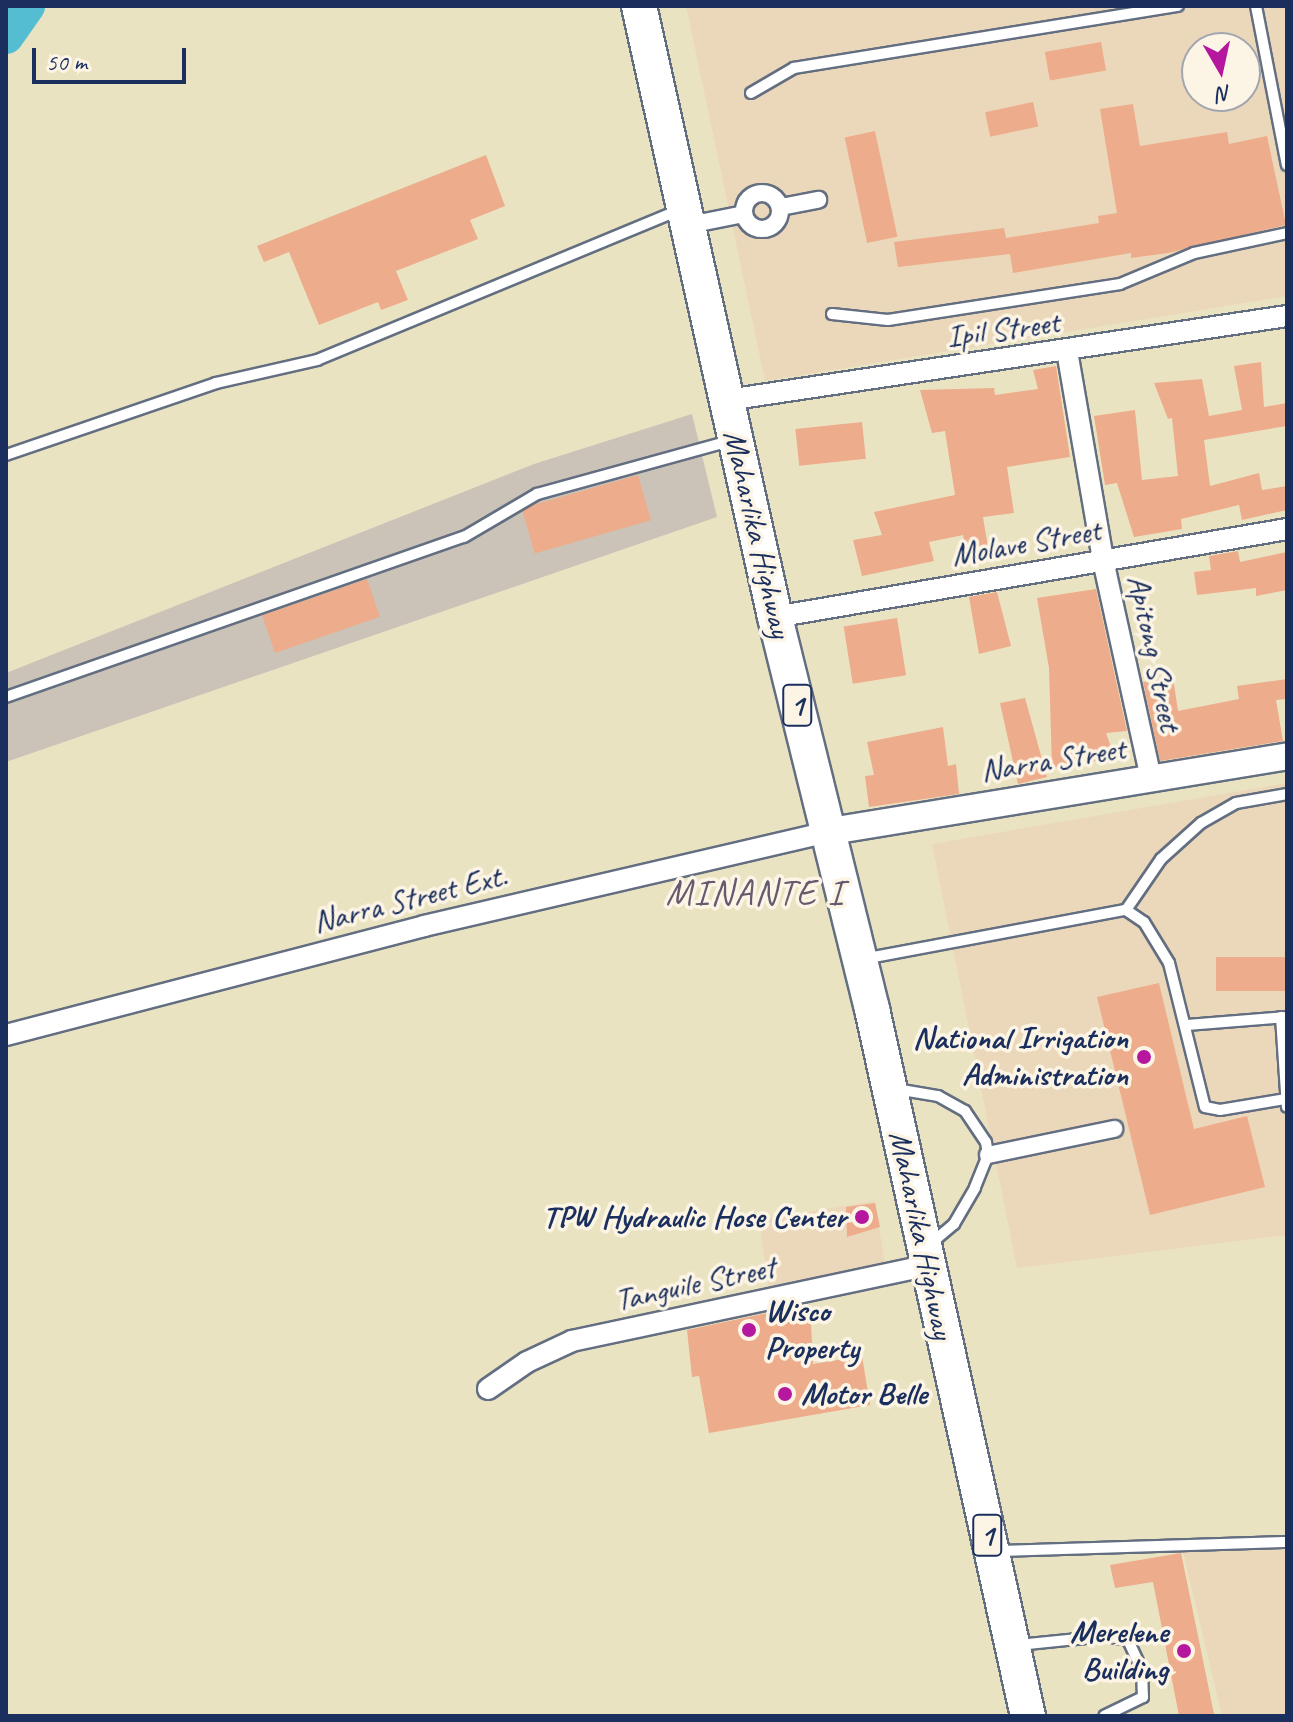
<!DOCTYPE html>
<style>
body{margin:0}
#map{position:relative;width:1293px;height:1722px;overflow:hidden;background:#eae3c2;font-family:Caveat,sans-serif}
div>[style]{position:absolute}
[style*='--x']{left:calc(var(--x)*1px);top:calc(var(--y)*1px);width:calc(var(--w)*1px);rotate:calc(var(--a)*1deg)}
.built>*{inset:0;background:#ebd8ba;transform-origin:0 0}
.industrial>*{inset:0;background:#cbc3b8}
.river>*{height:36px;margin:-18px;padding:0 18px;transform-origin:18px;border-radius:18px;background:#54bdd1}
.building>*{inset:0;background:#edac8b;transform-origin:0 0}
.roads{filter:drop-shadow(2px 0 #636e81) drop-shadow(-2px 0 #636e81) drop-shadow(0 2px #636e81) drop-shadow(0 -2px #636e81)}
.service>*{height:10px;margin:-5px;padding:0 5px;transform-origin:5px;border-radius:5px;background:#fff}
.pedestrian>*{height:16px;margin:-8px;padding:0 8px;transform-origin:8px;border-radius:8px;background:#fff}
.pedestrian>.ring{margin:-8px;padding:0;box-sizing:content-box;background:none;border:16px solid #fff;border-radius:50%}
.minor>*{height:20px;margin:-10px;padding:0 10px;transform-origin:10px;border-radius:10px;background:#fff}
.tertiary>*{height:26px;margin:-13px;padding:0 13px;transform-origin:13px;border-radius:13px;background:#fff}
.trunk>*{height:34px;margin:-17px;padding:0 17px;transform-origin:17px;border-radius:17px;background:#fff}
.dots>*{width:22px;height:22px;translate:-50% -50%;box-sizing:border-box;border:4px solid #fcf5e5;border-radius:50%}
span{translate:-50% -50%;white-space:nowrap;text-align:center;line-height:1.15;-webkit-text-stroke:7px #fcf5e5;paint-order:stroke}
.shield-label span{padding:2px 6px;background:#fcf5e5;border:2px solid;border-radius:6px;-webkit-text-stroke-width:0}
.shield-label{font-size:30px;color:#1b2f5e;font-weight:700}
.street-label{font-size:32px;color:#1b2f5e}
.poi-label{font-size:32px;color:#1b2f5e;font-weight:700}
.right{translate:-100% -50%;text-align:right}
.left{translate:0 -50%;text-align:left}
.quarter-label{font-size:36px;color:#645b6e;letter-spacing:2px}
.frame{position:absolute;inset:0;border:8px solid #1b2f5e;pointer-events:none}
.north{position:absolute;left:1181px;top:32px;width:80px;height:80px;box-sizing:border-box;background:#fcf5e5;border:2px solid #a2a6af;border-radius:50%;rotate:171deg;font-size:22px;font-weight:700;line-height:32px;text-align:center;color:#1b2f5e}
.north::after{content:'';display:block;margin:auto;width:28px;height:36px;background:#b5179e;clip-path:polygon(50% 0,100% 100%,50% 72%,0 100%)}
.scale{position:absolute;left:32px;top:48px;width:154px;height:36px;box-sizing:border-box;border:4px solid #1b2f5e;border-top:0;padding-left:10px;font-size:24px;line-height:28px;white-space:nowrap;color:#1b2f5e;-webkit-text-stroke:6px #fcf5e5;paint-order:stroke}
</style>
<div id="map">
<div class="built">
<div style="clip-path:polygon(evenodd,686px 6px,1287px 6px,1287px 296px,765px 381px,686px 6px,1197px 48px,1245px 48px,1245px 96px,1197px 96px,1197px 48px)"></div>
<div style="clip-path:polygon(1287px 783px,1287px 1235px,1017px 1268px,932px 844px)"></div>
<div style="left:875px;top:1201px;width:71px;height:118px;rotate:81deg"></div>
<div style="clip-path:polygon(1287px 1550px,1287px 1716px,1222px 1716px,1183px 1552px)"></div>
</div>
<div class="industrial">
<div style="clip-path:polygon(692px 414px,717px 517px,6px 762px,6px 673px,534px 464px)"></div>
</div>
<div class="river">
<div style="--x:6;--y:36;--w:37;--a:-55"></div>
</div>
<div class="building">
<div style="left:1101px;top:42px;width:29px;height:57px;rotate:80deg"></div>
<div style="left:1033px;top:102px;width:25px;height:49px;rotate:78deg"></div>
<div style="clip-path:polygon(1133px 104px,1140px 146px,1227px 132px,1229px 144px,1267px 136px,1286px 225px,1168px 253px,1131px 258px,1131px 253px,1013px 273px,1010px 254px,898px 267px,894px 242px,1004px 228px,1006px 238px,1099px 223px,1098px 216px,1117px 213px,1100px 109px)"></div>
<div style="left:875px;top:131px;width:108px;height:31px;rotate:78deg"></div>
<div style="clip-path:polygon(486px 155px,505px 206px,470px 220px,478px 239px,396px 271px,408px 300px,381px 310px,378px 302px,319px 325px,289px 252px,264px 262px,257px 246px)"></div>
<div style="clip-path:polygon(1261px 362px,1264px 407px,1287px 403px,1287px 426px,1204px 440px,1210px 486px,1259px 473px,1262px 490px,1287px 486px,1287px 510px,1242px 520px,1239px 505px,1181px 519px,1182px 529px,1134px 537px,1117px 483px,1105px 485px,1094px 416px,1135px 410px,1142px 480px,1178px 476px,1172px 418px,1168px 419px,1154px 383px,1202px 379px,1209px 416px,1242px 410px,1234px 366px)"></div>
<div style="clip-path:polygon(1056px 366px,1070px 457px,1007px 467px,1014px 513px,983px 517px,990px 560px,967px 563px,963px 535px,929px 542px,934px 561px,862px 576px,853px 540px,882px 535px,874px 512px,955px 495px,945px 431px,932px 433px,920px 390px,994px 388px,995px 395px,1038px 389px,1033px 370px)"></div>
<div style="left:862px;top:422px;width:37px;height:67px;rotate:84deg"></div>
<div style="left:638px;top:475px;width:47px;height:121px;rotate:74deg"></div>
<div style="clip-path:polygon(1238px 551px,1240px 562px,1287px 552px,1287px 590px,1256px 596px,1256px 588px,1197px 595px,1194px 572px,1211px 570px,1209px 556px)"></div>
<div style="left:367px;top:579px;width:40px;height:111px;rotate:71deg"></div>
<div style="clip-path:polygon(1096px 589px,1127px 731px,1106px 733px,1115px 758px,1052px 768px,1049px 668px,1037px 598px)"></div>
<div style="clip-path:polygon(997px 592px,1011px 646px,979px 654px,969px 597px)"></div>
<div style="left:897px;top:618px;width:58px;height:54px;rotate:81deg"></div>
<div style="clip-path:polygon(1173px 677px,1178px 711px,1239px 699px,1237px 686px,1287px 679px,1287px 699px,1276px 700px,1283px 741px,1160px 761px,1143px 682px)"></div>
<div style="clip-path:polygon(1025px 698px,1047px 777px,1018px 784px,1000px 703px)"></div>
<div style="clip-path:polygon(943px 727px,948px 766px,956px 764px,959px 794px,869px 807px,865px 776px,874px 775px,867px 742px)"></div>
<div style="left:1287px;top:957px;width:34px;height:71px;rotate:90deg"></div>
<div style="clip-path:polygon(1159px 983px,1194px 1129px,1247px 1116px,1265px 1187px,1150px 1215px,1097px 997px)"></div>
<div style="clip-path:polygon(875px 1203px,880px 1227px,847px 1237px,846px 1207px)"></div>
<div style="clip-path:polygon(810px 1304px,813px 1364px,862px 1356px,870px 1405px,709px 1433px,699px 1376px,692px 1377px,687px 1330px)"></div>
<div style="clip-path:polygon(1181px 1553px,1214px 1714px,1200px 1716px,1179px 1716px,1153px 1582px,1115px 1588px,1110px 1565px)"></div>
</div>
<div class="roads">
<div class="service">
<div style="--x:1256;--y:6;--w:162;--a:79"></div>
<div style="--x:751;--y:93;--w:50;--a:-30.2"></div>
<div style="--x:794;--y:68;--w:389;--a:-9.2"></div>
<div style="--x:832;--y:314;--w:56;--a:6.1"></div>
<div style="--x:888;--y:320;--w:235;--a:-8.8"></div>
<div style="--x:1120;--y:284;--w:80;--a:-22.7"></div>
<div style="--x:1194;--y:253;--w:95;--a:-12.1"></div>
<div style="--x:6;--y:455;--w:222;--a:-18.9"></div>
<div style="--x:216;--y:383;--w:104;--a:-12.8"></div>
<div style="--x:317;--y:360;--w:393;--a:-22.5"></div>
<div style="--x:6;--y:697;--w:485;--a:-19.3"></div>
<div style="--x:464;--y:537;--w:85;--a:-30.5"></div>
<div style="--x:537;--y:494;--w:200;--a:-15.4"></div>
<div style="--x:1126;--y:910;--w:62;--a:-55.5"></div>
<div style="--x:1161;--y:859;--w:54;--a:-42"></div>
<div style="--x:1201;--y:823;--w:40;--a:-29.7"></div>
<div style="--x:1236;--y:803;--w:52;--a:-10"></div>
<div style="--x:863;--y:959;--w:268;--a:-10.6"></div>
<div style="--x:1126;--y:910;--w:22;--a:34"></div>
<div style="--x:1144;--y:922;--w:48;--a:58.6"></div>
<div style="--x:1169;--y:963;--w:148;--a:76"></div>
<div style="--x:1205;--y:1107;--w:15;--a:11"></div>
<div style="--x:1220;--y:1110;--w:67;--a:-9.5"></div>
<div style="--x:1281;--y:1017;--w:90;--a:86.2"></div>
<div style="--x:1187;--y:1025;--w:100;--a:-4.6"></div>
<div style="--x:896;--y:1089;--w:43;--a:9.5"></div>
<div style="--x:938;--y:1096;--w:31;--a:29"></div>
<div style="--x:965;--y:1111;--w:37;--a:56"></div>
<div style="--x:986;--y:1142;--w:13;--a:81"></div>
<div style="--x:988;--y:1155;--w:35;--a:112"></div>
<div style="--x:975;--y:1188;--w:42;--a:120.3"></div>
<div style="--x:954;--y:1224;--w:33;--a:140"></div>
<div style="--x:997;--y:1551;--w:290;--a:-1.8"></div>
<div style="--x:1018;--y:1645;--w:88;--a:-5.8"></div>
<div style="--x:1106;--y:1636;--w:22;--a:10"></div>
<div style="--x:1128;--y:1640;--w:33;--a:65"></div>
<div style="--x:1142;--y:1670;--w:27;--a:88"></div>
<div style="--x:1143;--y:1697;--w:43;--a:154"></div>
</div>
<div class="pedestrian">
<div class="ring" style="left:744px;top:193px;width:20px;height:20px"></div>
<div style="--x:781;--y:207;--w:38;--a:-11"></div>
<div style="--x:689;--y:225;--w:56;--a:-11.3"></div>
<div style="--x:988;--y:1155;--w:129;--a:-11.7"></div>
</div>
<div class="minor">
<div style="--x:1067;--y:351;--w:212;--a:80.2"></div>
<div style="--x:1103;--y:560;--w:224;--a:77.6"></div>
<div style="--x:727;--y:400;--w:566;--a:-8.53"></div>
<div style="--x:775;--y:617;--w:520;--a:-9.75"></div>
<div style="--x:6;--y:1035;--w:432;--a:-14.6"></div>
<div style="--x:424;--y:926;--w:418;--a:-13.1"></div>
<div style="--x:488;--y:1389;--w:47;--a:-34.7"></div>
<div style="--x:527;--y:1362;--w:50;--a:-25"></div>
<div style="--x:572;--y:1341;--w:361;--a:-12"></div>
</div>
<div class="tertiary">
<div style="--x:831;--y:831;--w:462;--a:-9.3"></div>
</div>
<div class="trunk">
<div style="--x:639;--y:6;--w:626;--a:77.45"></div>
<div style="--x:775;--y:617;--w:404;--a:76.1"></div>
<div style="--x:872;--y:1009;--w:724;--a:77.56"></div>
</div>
</div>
<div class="dots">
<div style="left:1144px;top:1057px;background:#b5179e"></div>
<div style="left:862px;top:1217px;background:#b5179e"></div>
<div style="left:749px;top:1330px;background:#b5179e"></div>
<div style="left:785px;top:1394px;background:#b5179e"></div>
<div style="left:1184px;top:1651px;background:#b5179e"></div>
</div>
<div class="shield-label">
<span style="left:797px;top:705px">1</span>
<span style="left:987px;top:1535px">1</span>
</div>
<div class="street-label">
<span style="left:1003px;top:330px;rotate:-8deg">Ipil Street</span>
<span style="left:757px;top:534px;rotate:77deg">Maharlika Highway</span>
<span style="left:1026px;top:543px;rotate:-10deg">Molave Street</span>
<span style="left:1154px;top:653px;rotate:78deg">Apitong Street</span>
<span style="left:1053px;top:760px;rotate:-9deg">Narra Street</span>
<span style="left:410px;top:899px;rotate:-14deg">Narra Street Ext.</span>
<span style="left:921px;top:1235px;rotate:78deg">Maharlika Highway</span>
<span style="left:695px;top:1284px;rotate:-12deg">Tanguile Street</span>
</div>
<div class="poi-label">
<span class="right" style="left:1128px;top:1057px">National Irrigation<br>Administration</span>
<span class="right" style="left:846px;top:1217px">TPW Hydraulic Hose Center</span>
<span class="left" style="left:765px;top:1330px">Wisco<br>Property</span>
<span class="left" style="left:801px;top:1394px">Motor Belle</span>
<span class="right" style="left:1168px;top:1651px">Merelene<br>Building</span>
</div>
<div class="quarter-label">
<span style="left:755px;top:893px">MINANTE I</span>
</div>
<div class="frame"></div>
<div class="north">N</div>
<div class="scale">50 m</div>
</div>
